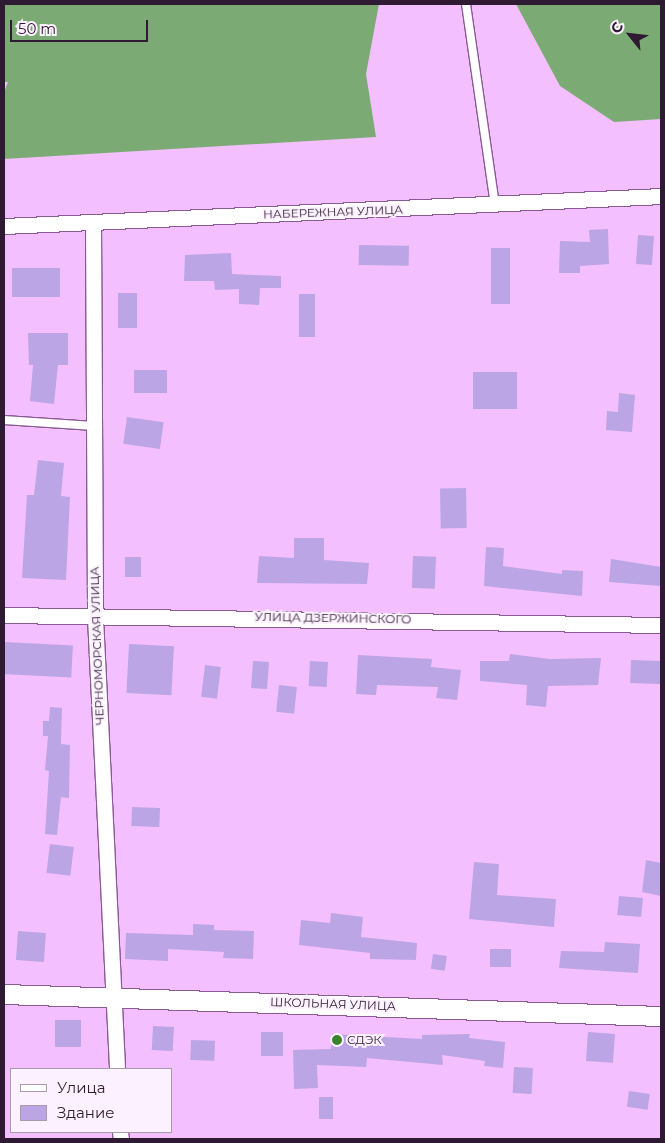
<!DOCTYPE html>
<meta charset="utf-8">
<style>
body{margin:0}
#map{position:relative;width:665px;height:1143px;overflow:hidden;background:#f4bfff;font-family:Montserrat,sans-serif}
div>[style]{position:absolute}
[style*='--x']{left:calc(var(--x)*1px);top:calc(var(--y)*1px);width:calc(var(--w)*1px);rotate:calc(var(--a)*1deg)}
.forest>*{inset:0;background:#7caa74}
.building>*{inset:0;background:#bca5e4;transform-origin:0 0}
.roads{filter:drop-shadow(1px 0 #8a5a94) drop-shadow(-1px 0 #8a5a94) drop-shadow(0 1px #8a5a94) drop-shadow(0 -1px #8a5a94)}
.service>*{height:8px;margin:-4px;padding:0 4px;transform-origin:4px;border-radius:4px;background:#fff}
.minor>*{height:15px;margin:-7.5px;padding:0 7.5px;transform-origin:7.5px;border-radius:7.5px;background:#fff}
.tertiary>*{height:19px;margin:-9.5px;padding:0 9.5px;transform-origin:9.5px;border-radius:9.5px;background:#fff}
.dots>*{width:14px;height:14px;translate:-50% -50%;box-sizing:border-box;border:2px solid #fcf1fe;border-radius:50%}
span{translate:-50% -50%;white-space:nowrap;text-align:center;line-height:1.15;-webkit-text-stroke:4px #fcf1fe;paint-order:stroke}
.street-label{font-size:12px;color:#2e1a32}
.poi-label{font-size:12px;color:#2e1a32}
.left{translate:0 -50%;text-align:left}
.frame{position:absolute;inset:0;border:5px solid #2e1a32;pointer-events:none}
.legend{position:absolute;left:10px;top:1068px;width:162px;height:65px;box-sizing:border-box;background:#fcf1fe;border:1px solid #aa9bac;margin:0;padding:6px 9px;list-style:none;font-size:15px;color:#2e1a32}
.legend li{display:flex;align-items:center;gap:10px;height:25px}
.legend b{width:25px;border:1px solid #aa9bac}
.north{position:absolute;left:605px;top:10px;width:50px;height:50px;-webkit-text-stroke:4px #fcf1fe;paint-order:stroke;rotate:299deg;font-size:14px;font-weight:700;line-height:20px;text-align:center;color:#2e1a32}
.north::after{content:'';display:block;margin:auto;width:18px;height:22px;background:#2e1a32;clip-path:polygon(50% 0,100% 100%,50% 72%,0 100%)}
.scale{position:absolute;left:10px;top:20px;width:138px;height:22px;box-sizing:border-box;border:2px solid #2e1a32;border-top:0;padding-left:6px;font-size:15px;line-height:18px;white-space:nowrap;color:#2e1a32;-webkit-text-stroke:4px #fcf1fe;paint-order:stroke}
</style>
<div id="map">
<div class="forest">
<div style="clip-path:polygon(4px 4px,379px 4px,366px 74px,376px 137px,4px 159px,4px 92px,8px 82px,4px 82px)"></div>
<div style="clip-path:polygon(516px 4px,661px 4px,661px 119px,614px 122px,560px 86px)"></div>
</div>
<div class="building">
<div style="clip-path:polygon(608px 229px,609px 264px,580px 266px,580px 273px,559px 273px,560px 241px,590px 242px,589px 230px)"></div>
<div style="left:638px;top:235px;width:16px;height:29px;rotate:4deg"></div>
<div style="left:359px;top:245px;width:50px;height:20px;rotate:1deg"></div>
<div style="left:491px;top:248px;width:19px;height:56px"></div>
<div style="clip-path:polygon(231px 253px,232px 274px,281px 276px,281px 288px,260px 288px,259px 305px,239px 304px,239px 289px,215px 290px,214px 281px,184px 281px,185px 255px)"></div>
<div style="left:12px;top:268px;width:48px;height:29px"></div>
<div style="left:118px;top:293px;width:19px;height:35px"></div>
<div style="left:299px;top:294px;width:16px;height:43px"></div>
<div style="clip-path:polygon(28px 333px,68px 333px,68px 365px,58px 365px,54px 404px,30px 401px,33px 365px,29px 365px)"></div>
<div style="left:167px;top:370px;width:23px;height:33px;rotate:90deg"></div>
<div style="left:473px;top:372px;width:44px;height:37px"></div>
<div style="clip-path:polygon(619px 393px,635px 395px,632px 432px,606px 430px,607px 411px,618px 412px)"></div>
<div style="left:127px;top:417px;width:37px;height:27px;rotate:8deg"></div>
<div style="clip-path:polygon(38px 460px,64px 463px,61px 496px,70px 497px,66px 580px,22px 578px,27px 495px,34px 495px)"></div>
<div style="left:466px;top:488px;width:40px;height:26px;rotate:89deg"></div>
<div style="clip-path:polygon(294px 538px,324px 538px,324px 560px,369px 563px,367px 584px,257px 583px,259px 556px,294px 558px)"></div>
<div style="clip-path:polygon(486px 547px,504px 548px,503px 566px,562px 574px,562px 570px,583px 571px,582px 596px,484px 586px)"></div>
<div style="left:413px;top:556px;width:23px;height:32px;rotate:2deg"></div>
<div style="left:125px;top:557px;width:16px;height:20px"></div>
<div style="clip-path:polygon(611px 559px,661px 567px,661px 586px,609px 582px)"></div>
<div style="left:4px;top:642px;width:69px;height:32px;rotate:3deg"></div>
<div style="left:129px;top:644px;width:45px;height:49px;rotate:3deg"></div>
<div style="clip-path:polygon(510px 654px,550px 659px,601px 658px,598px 685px,548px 686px,546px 707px,526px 705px,527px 685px,480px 681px,480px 661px,509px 661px)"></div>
<div style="clip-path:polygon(358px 655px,432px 659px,431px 667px,461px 670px,457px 700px,436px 698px,438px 687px,377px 685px,376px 695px,356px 694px)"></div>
<div style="left:631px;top:660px;width:30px;height:23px;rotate:2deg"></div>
<div style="left:253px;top:661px;width:16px;height:27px;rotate:4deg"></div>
<div style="left:310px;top:661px;width:18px;height:25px;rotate:3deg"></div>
<div style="left:205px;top:665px;width:16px;height:32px;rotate:7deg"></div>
<div style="left:279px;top:685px;width:18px;height:27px;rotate:6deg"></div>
<div style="clip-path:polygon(50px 707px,62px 708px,61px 744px,70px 745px,69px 798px,61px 797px,57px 835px,45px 834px,49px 771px,45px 770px,48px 736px,43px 736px,43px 721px,49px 721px)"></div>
<div style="left:132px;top:807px;width:28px;height:19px;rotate:2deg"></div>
<div style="left:50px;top:844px;width:24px;height:29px;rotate:7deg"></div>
<div style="clip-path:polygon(646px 860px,661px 863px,661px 896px,642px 892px)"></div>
<div style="clip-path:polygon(474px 862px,499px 864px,497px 895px,556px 899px,554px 927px,469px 919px)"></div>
<div style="left:619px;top:896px;width:24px;height:19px;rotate:5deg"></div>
<div style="clip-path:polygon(331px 913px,363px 917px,361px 937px,417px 943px,416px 960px,370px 959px,370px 953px,299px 945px,301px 920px,330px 923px)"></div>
<div style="clip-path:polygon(193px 924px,214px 925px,214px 930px,254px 931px,253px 959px,223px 958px,224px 952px,168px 949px,168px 961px,125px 959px,126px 933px,193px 935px)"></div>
<div style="left:18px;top:931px;width:28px;height:29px;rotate:4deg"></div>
<div style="clip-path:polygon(605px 942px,640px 944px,638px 973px,559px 968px,561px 951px,604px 952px)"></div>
<div style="left:490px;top:949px;width:21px;height:18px"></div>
<div style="left:433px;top:954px;width:14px;height:15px;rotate:8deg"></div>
<div style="left:55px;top:1020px;width:26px;height:27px"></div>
<div style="left:153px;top:1026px;width:21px;height:24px;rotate:3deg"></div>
<div style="left:261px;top:1032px;width:22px;height:24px"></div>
<div style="left:588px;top:1032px;width:27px;height:29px;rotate:4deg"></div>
<div style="clip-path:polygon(332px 1034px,422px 1039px,422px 1035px,470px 1034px,469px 1038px,505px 1042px,503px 1068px,484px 1066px,485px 1061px,442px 1055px,443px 1065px,367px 1058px,366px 1067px,317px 1065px,318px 1088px,294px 1089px,293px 1050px,331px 1049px)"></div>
<div style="left:191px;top:1040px;width:24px;height:20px;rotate:2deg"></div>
<div style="left:514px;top:1067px;width:19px;height:26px;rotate:3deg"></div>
<div style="left:629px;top:1091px;width:21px;height:16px;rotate:8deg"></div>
<div style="left:319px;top:1097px;width:14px;height:22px"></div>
</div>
<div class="roads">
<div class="service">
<div style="--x:466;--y:4;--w:203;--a:81.8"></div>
<div style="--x:4;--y:420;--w:90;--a:3.8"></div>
</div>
<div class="minor">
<div style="--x:93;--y:222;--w:395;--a:89.7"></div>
<div style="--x:95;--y:617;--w:453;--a:87.2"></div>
<div style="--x:4;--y:226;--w:658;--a:-2.61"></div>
<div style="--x:4;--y:615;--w:657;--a:0.87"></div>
<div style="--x:120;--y:1132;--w:7;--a:82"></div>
</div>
<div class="tertiary">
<div style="--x:4;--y:994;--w:657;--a:1.92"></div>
</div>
</div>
<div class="dots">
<div style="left:337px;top:1040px;background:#39832b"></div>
</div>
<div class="street-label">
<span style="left:333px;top:212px;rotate:-2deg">НАБЕРЕЖНАЯ УЛИЦА</span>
<span style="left:333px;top:618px;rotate:1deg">УЛИЦА ДЗЕРЖИНСКОГО</span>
<span style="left:97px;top:646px;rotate:-92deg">ЧЕРНОМОРСКАЯ УЛИЦА</span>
<span style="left:333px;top:1004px;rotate:2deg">ШКОЛЬНАЯ УЛИЦА</span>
</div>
<div class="poi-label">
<span class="left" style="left:347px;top:1040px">СДЭК</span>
</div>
<div class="frame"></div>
<ul class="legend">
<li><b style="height:6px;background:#fff"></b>Улица</li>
<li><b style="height:14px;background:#bca5e4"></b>Здание</li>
</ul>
<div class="north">С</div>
<div class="scale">50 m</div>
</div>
